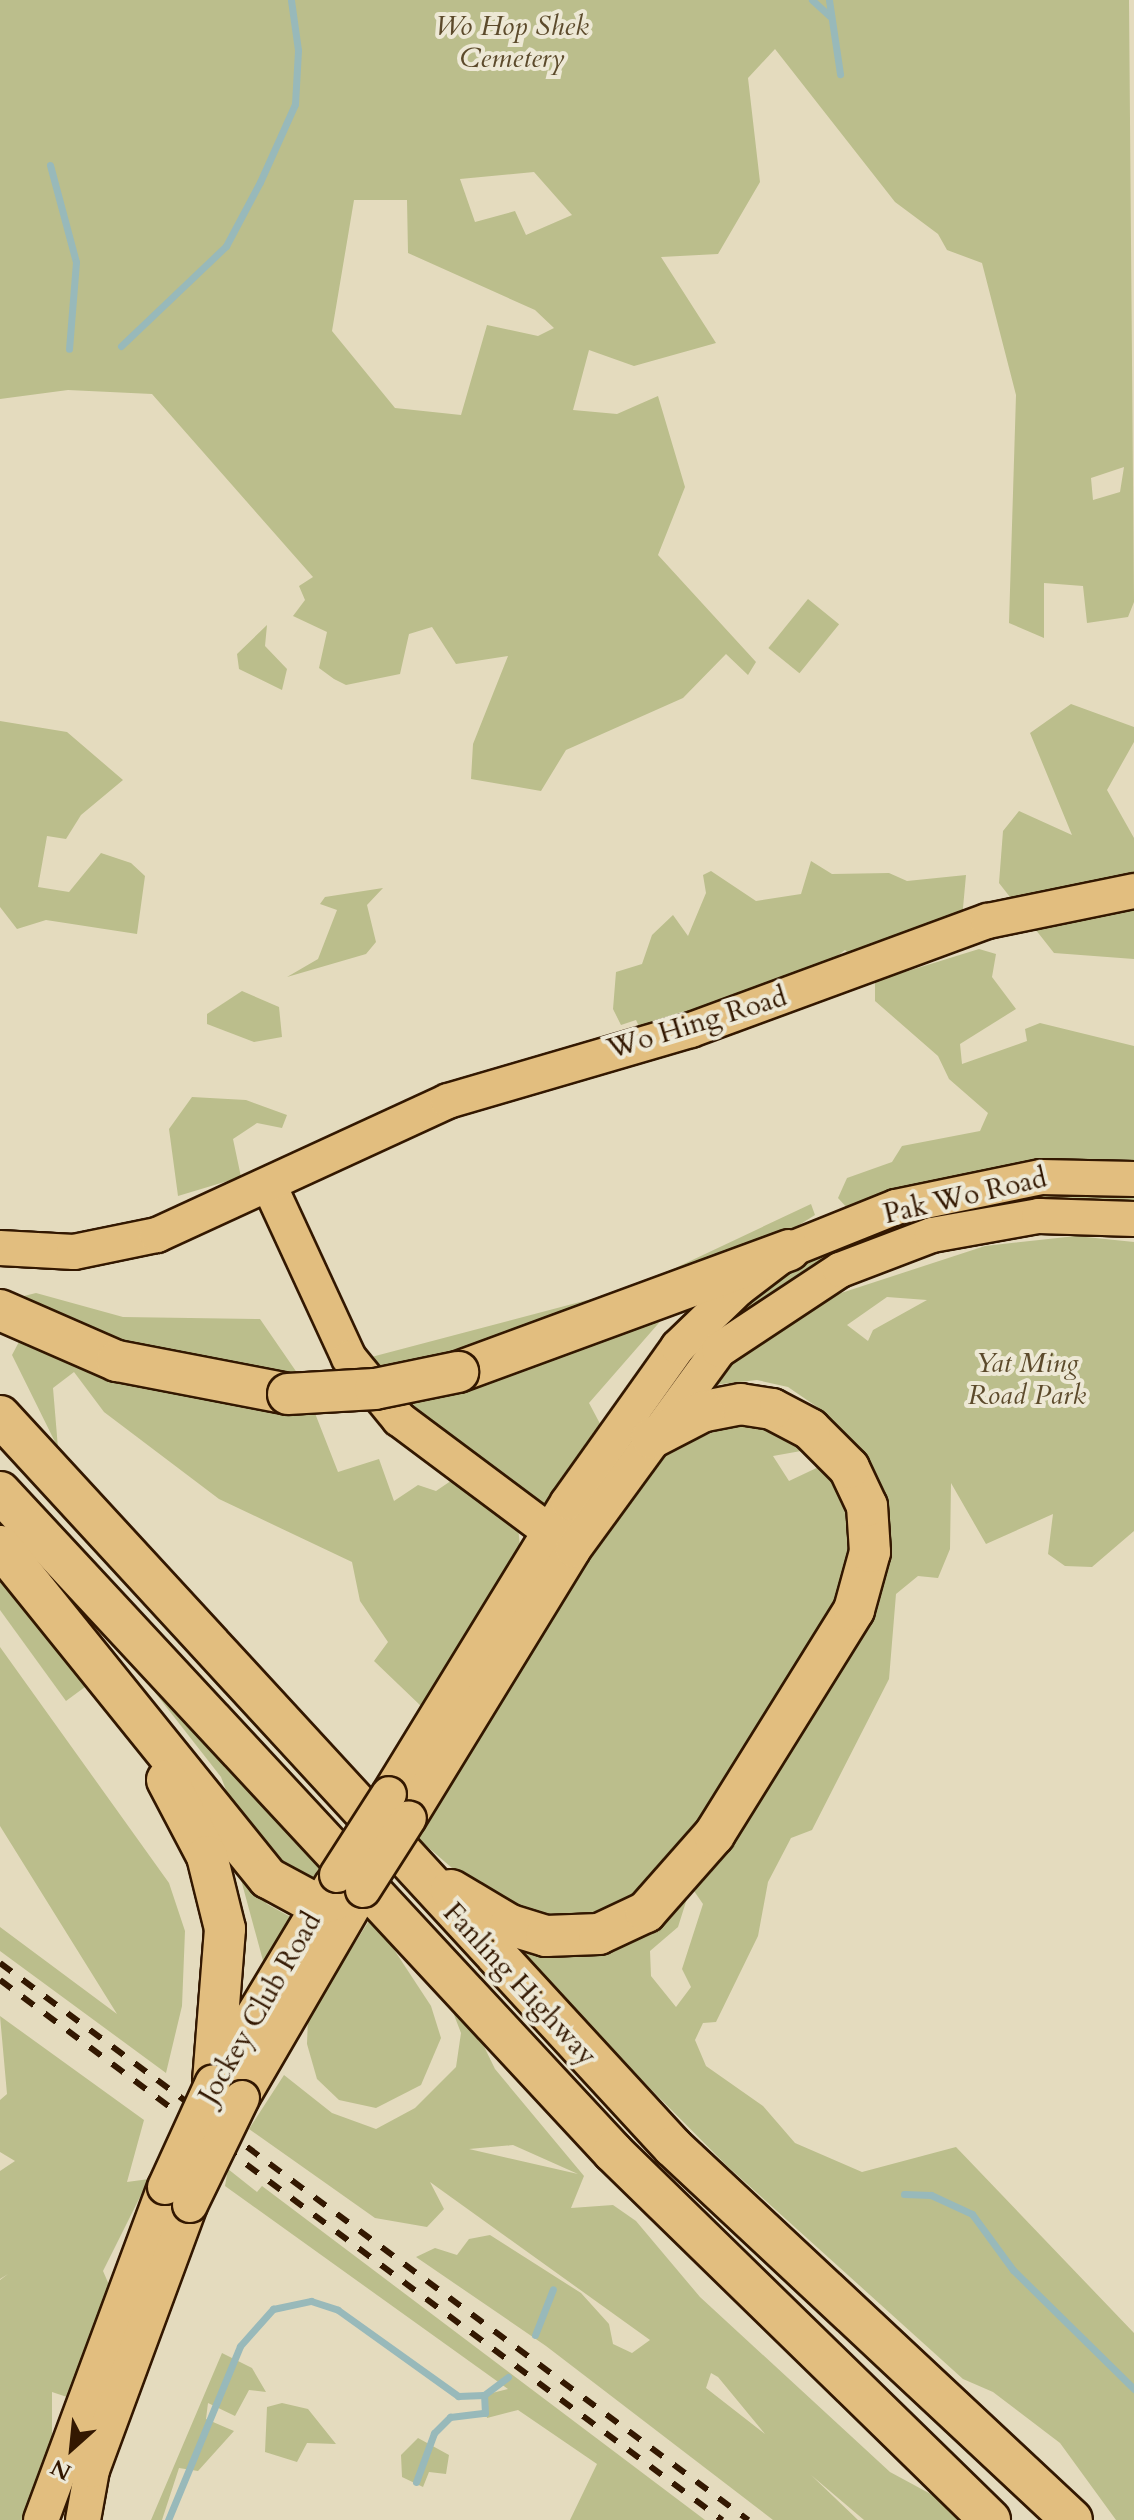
<!DOCTYPE html>
<style>
body{margin:0}
#map{position:relative;width:1134px;height:2520px;overflow:hidden;background:#e4dbbe;font-family:Cardo,serif}
div>[style]{position:absolute}
[style*='--x']{left:calc(var(--x)*1px);top:calc(var(--y)*1px);width:calc(var(--w)*1px);rotate:calc(var(--a)*1deg)}
.green>*{inset:0;background:#bbbe8c;transform-origin:0 0}
.stream>*{height:7px;margin:-3.5px;padding:0 3.5px;transform-origin:3.5px;border-radius:3.5px;background:#98b9ba}
.roads{filter:drop-shadow(2px 0 #331801) drop-shadow(-2px 0 #331801) drop-shadow(0 2px #331801) drop-shadow(0 -2px #331801)}
.major>*{height:34px;margin:-17px;padding:0 17px;transform-origin:17px;border-radius:17px;background:#e2be7f}
.highway>*{height:40px;margin:-20px;padding:0 20px;transform-origin:20px;border-radius:20px;background:#e2be7f}
.rail>*{height:6px;margin-top:-3px;transform-origin:0;background:repeating-linear-gradient(90deg,#331801 0 14px,transparent 0 28px)}
.bridges{filter:drop-shadow(2px 0 #331801) drop-shadow(-2px 0 #331801) drop-shadow(0 2px #331801) drop-shadow(0 -2px #331801)}
.major-bridge>*{height:34px;margin:-17px;padding:0 17px;transform-origin:17px;border-radius:17px;background:#e2be7f}
.highway-bridge>*{height:40px;margin:-20px;padding:0 20px;transform-origin:20px;border-radius:20px;background:#e2be7f}
span{translate:-50% -50%;white-space:nowrap;text-align:center;line-height:1.15;-webkit-text-stroke:8px #ede8d5;paint-order:stroke}
.park-label{font-size:28px;color:#5c4a2b;font-style:italic}
.street-label{font-size:28px;color:#331801}
.north{position:absolute;left:32px;top:2408px;width:80px;height:80px;-webkit-text-stroke:6px #ede8d5;paint-order:stroke;rotate:207deg;font-size:22px;font-weight:700;line-height:32px;text-align:center;color:#331801}
.north::after{content:'';display:block;margin:auto;width:28px;height:36px;background:#331801;clip-path:polygon(50% 0,100% 100%,50% 72%,0 100%)}
</style>
<div id="map">
<div class="green">
<div style="clip-path:polygon(evenodd,0 0,1129px 0,1134px 602px,1128px 617px,1087px 623px,1083px 586px,1044px 583px,1044px 638px,1009px 623px,1016px 395px,982px 263px,947px 250px,938px 234px,895px 202px,775px 49px,748px 78px,760px 182px,718px 254px,661px 257px,716px 343px,634px 366px,589px 350px,573px 410px,617px 414px,658px 396px,685px 487px,658px 555px,756px 662px,748px 675px,726px 654px,683px 698px,566px 750px,541px 791px,471px 779px,473px 744px,508px 656px,456px 664px,432px 627px,409px 634px,400px 674px,346px 685px,334px 679px,319px 668px,327px 632px,293px 616px,305px 600px,299px 586px,313px 577px,152px 394px,68px 390px,0 399px,0 0,534px 172px,572px 215px,526px 235px,515px 211px,475px 222px,460px 179px,534px 172px,0 0,354px 200px,407px 200px,408px 253px,535px 310px,554px 328px,538px 336px,487px 325px,461px 415px,395px 408px,332px 331px,354px 200px,0 0,1124px 467px,1120px 492px,1093px 500px,1091px 478px,1124px 467px)"></div>
<div style="left:808px;top:599px;width:40px;height:63px;rotate:39deg"></div>
<div style="clip-path:polygon(267px 625px,265px 646px,287px 669px,282px 690px,239px 669px,237px 654px)"></div>
<div style="clip-path:polygon(1071px 704px,1134px 727px,1134px 742px,1107px 790px,1134px 838px,1134px 959px,1054px 953px,999px 883px,1003px 831px,1019px 811px,1072px 835px,1030px 733px)"></div>
<div style="clip-path:polygon(0 721px,67px 732px,123px 780px,81px 815px,66px 839px,47px 836px,38px 887px,69px 892px,101px 853px,131px 863px,145px 876px,137px 934px,46px 920px,17px 929px,0 907px)"></div>
<div style="clip-path:polygon(811px 861px,832px 874px,889px 873px,907px 881px,966px 875px,962px 919px,856px 961px,845px 950px,738px 1034px,703px 1020px,651px 1052px,636px 1020px,621px 1025px,613px 1009px,616px 972px,642px 964px,652px 935px,673px 915px,688px 936px,706px 893px,703px 875px,711px 871px,756px 901px,801px 894px)"></div>
<div style="clip-path:polygon(383px 888px,367px 905px,376px 942px,366px 954px,287px 977px,318px 959px,337px 910px,320px 904px,325px 897px)"></div>
<div style="clip-path:polygon(979px 949px,996px 954px,992px 977px,1016px 1009px,960px 1044px,962px 1064px,1027px 1041px,1025px 1029px,1040px 1023px,1134px 1046px,1134px 1163px,1043px 1160px,1041px 1181px,1134px 1189px,1134px 1203px,1036px 1197px,961px 1207px,879px 1231px,783px 1284px,712px 1342px,656px 1404px,695px 1343px,850px 1211px,838px 1198px,847px 1178px,892px 1162px,902px 1146px,980px 1131px,988px 1113px,949px 1079px,938px 1056px,875px 1001px,875px 979px,885px 965px,895px 975px)"></div>
<div style="clip-path:polygon(242px 991px,279px 1007px,282px 1037px,254px 1042px,207px 1024px,207px 1014px)"></div>
<div style="clip-path:polygon(192px 1097px,246px 1100px,287px 1115px,282px 1128px,257px 1123px,233px 1139px,241px 1177px,178px 1196px,169px 1129px)"></div>
<div style="clip-path:polygon(811px 1204px,815px 1215px,678px 1301px,589px 1403px,630px 1480px,517px 1516px,520px 1547px,422px 1707px,374px 1661px,388px 1642px,360px 1601px,352px 1562px,219px 1499px,104px 1412px,74px 1372px,53px 1388px,58px 1448px,12px 1355px,21px 1338px,8px 1300px,36px 1293px,123px 1317px,260px 1319px,302px 1380px,338px 1472px,379px 1459px,394px 1501px,418px 1485px,436px 1491px,464px 1472px,360px 1360px,633px 1288px)"></div>
<div style="clip-path:polygon(evenodd,1076px 1236px,1134px 1242px,1134px 1531px,1092px 1567px,1065px 1566px,1048px 1554px,1053px 1514px,986px 1544px,951px 1483px,950px 1549px,938px 1578px,918px 1576px,896px 1594px,889px 1679px,812px 1830px,791px 1838px,768px 1882px,758px 1936px,716px 2022px,703px 2023px,695px 2040px,706px 2066px,763px 2106px,795px 2143px,862px 2172px,956px 2147px,1134px 2333px,1134px 2520px,1116px 2520px,1060px 2443px,993px 2392px,963px 2379px,726px 2165px,515px 1952px,690px 1889px,678px 1927px,650px 1951px,651px 1976px,676px 2007px,691px 1987px,682px 1969px,703px 1904px,694px 1891px,698px 1879px,859px 1628px,864px 1461px,823px 1411px,788px 1387px,757px 1380px,704px 1386px,786px 1311px,985px 1246px,1076px 1236px,887px 1297px,927px 1300px,873px 1330px,868px 1341px,847px 1325px,887px 1297px)"></div>
<div style="clip-path:polygon(745px 1419px,812px 1449px,773px 1456px,789px 1481px,825px 1464px,849px 1513px,851px 1551px,836px 1607px,699px 1829px,631px 1899px,600px 1918px,564px 1926px,505px 1914px,414px 1835px,620px 1500px,664px 1453px)"></div>
<div style="clip-path:polygon(0 1578px,89px 1684px,66px 1701px,0 1610px)"></div>
<div style="clip-path:polygon(0 1647px,169px 1883px,185px 1931px,182px 2006px,166px 2073px,0 1951px,0 1927px,117px 2014px,0 1826px)"></div>
<div style="clip-path:polygon(128px 1658px,323px 1868px,310px 1893px,245px 1839px,221px 1777px)"></div>
<div style="clip-path:polygon(237px 1865px,267px 1904px,296px 1920px,265px 1968px)"></div>
<div style="clip-path:polygon(372px 1916px,431px 2006px,441px 2038px,421px 2085px,376px 2108px,339px 2100px,317px 2079px,307px 2044px,308px 2017px)"></div>
<div style="clip-path:polygon(evenodd,451px 2007px,475px 2028px,495px 2069px,584px 2176px,571px 2208px,613px 2205px,636px 2221px,700px 2297px,890px 2472px,951px 2505px,961px 2520px,864px 2520px,811px 2475px,858px 2520px,773px 2520px,546px 2346px,416px 2257px,435px 2248px,457px 2255px,469px 2239px,490px 2235px,581px 2293px,609px 2324px,613px 2344px,632px 2353px,650px 2340px,430px 2182px,444px 2209px,427px 2227px,375px 2218px,249px 2129px,284px 2075px,332px 2113px,376px 2129px,415px 2108px,456px 2067px,461px 2033px,451px 2007px,513px 2145px,578px 2174px,469px 2149px,513px 2145px,451px 2007px,711px 2373px,718px 2377px,765px 2434px,706px 2388px,711px 2373px)"></div>
<div style="clip-path:polygon(0 2016px,144px 2120px,127px 2182px,149px 2179px,103px 2271px,117px 2303px,70px 2398px,52px 2392px,52px 2449px,28px 2520px,0 2520px,0 2280px,8px 2274px,0 2279px,0 2171px,15px 2161px,0 2152px,0 2100px,7px 2094px)"></div>
<div style="clip-path:polygon(228px 2169px,257px 2192px,262px 2186px,705px 2520px,570px 2520px,597px 2464px,518px 2410px,487px 2418px,484px 2395px,508px 2389px,225px 2186px)"></div>
<div style="clip-path:polygon(222px 2353px,252px 2368px,266px 2392px,249px 2390px,235px 2416px,208px 2403px,206px 2419px,234px 2431px,198px 2471px,179px 2468px,162px 2520px,151px 2520px)"></div>
<div style="clip-path:polygon(282px 2403px,308px 2409px,336px 2444px,307px 2443px,297px 2462px,265px 2452px,267px 2407px)"></div>
<div style="clip-path:polygon(418px 2438px,449px 2455px,446px 2474px,429px 2472px,423px 2487px,402px 2477px,401px 2455px)"></div>
</div>
<div class="stream">
<div style="--x:812;--y:0;--w:24;--a:42"></div>
<div style="--x:829;--y:0;--w:75;--a:81.5"></div>
<div style="--x:50;--y:165;--w:100;--a:75"></div>
<div style="--x:76;--y:262;--w:87;--a:94.6"></div>
<div style="--x:121;--y:346;--w:145;--a:-43.6"></div>
<div style="--x:226;--y:246;--w:72;--a:-62"></div>
<div style="--x:260;--y:182;--w:85;--a:-65.8"></div>
<div style="--x:295;--y:104;--w:54;--a:-86.8"></div>
<div style="--x:298;--y:50;--w:50;--a:-98"></div>
<div style="--x:904;--y:2194;--w:27;--a:2"></div>
<div style="--x:931;--y:2195;--w:45;--a:24.9"></div>
<div style="--x:972;--y:2214;--w:69;--a:53.8"></div>
<div style="--x:1013;--y:2270;--w:170;--a:44.5"></div>
<div style="--x:535;--y:2335;--w:49;--a:-68.6"></div>
<div style="--x:416;--y:2482;--w:52;--a:-69.8"></div>
<div style="--x:434;--y:2433;--w:23;--a:-45"></div>
<div style="--x:450;--y:2417;--w:35;--a:-7"></div>
<div style="--x:485;--y:2413;--w:18;--a:-93"></div>
<div style="--x:168;--y:2520;--w:188;--a:-67.5"></div>
<div style="--x:240;--y:2346;--w:50;--a:-48.3"></div>
<div style="--x:273;--y:2309;--w:39;--a:-12"></div>
<div style="--x:311;--y:2301;--w:28;--a:18"></div>
<div style="--x:338;--y:2310;--w:148;--a:35.6"></div>
<div style="--x:458;--y:2396;--w:26;--a:-2"></div>
<div style="--x:484;--y:2395;--w:30;--a:-37"></div>
</div>
<div class="roads">
<div class="major">
<div style="--x:270;--y:1187;--w:188;--a:65.2"></div>
<div style="--x:349;--y:1358;--w:79;--a:50.7"></div>
<div style="--x:399;--y:1419;--w:209;--a:36.8"></div>
<div style="--x:0;--y:1248;--w:74;--a:3.1"></div>
<div style="--x:74;--y:1252;--w:85;--a:-11.6"></div>
<div style="--x:157;--y:1235;--w:320;--a:-24.7"></div>
<div style="--x:448;--y:1101;--w:253;--a:-16.3"></div>
<div style="--x:691;--y:1030;--w:316;--a:-20.2"></div>
<div style="--x:988;--y:921;--w:149;--a:-11.6"></div>
<div style="--x:389;--y:1794;--w:342;--a:-58.5"></div>
<div style="--x:568;--y:1502;--w:190;--a:-54.6"></div>
<div style="--x:678;--y:1347;--w:83;--a:-44"></div>
<div style="--x:738;--y:1289;--w:64;--a:-37.4"></div>
<div style="--x:789;--y:1250;--w:115;--a:-21.9"></div>
<div style="--x:896;--y:1207;--w:148;--a:-11.7"></div>
<div style="--x:1041;--y:1177;--w:93;--a:1.2"></div>
<div style="--x:409;--y:1818;--w:314;--a:-58.5"></div>
<div style="--x:573;--y:1550;--w:248;--a:-53.9"></div>
<div style="--x:719;--y:1350;--w:145;--a:-33.5"></div>
<div style="--x:840;--y:1270;--w:98;--a:-20.8"></div>
<div style="--x:932;--y:1235;--w:109;--a:-10.1"></div>
<div style="--x:1039;--y:1216;--w:95;--a:1.8"></div>
<div style="--x:213;--y:2082;--w:231;--a:-59"></div>
<div style="--x:242;--y:2098;--w:241;--a:-59.8"></div>
<div style="--x:41;--y:2520;--w:355;--a:-69.6"></div>
<div style="--x:83;--y:2520;--w:51;--a:-79.8"></div>
<div style="--x:92;--y:2470;--w:283;--a:-69.7"></div>
</div>
<div class="highway">
<div style="--x:0;--y:1310;--w:128;--a:23.6"></div>
<div style="--x:117;--y:1361;--w:174;--a:10.9"></div>
<div style="--x:458;--y:1372;--w:353;--a:-20.2"></div>
<div style="--x:0;--y:1416;--w:994;--a:47.37"></div>
<div style="--x:673;--y:2147;--w:546;--a:43.07"></div>
<div style="--x:0;--y:1492;--w:901;--a:47.11"></div>
<div style="--x:613;--y:2152;--w:527;--a:44.31"></div>
<div style="--x:0;--y:1546;--w:427;--a:51.1"></div>
<div style="--x:268;--y:1878;--w:57;--a:28.4"></div>
<div style="--x:318;--y:1905;--w:47;--a:-18.4"></div>
<div style="--x:167;--y:1780;--w:86;--a:62.2"></div>
<div style="--x:207;--y:1856;--w:75;--a:76.1"></div>
<div style="--x:225;--y:1929;--w:153;--a:94.5"></div>
<div style="--x:451;--y:1890;--w:69;--a:30.7"></div>
<div style="--x:510;--y:1925;--w:38;--a:17"></div>
<div style="--x:546;--y:1936;--w:53;--a:-2.2"></div>
<div style="--x:599;--y:1934;--w:52;--a:-25.1"></div>
<div style="--x:646;--y:1912;--w:103;--a:-48.6"></div>
<div style="--x:714;--y:1835;--w:265;--a:-58.1"></div>
<div style="--x:854;--y:1610;--w:60;--a:-74.6"></div>
<div style="--x:870;--y:1552;--w:46;--a:-93.7"></div>
<div style="--x:867;--y:1506;--w:42;--a:-115.3"></div>
<div style="--x:849;--y:1468;--w:55;--a:-135"></div>
<div style="--x:810;--y:1429;--w:43;--a:-152.2"></div>
<div style="--x:772;--y:1409;--w:31;--a:-171"></div>
<div style="--x:741;--y:1404;--w:38;--a:169"></div>
<div style="--x:704;--y:1411;--w:59;--a:152.6"></div>
</div>
</div>
<div class="rail">
<div style="--x:0;--y:1963;--w:933;--a:36.67"></div>
<div style="--x:0;--y:1980;--w:902;--a:36.79"></div>
</div>
<div class="bridges">
<div class="major-bridge">
<div style="--x:337;--y:1875;--w:96;--a:-57.3"></div>
<div style="--x:363;--y:1890;--w:85;--a:-57.4"></div>
<div style="--x:165;--y:2187;--w:115;--a:-65.4"></div>
<div style="--x:190;--y:2205;--w:119;--a:-64.1"></div>
</div>
<div class="highway-bridge">
<div style="--x:288;--y:1394;--w:87;--a:-3.3"></div>
<div style="--x:375;--y:1389;--w:85;--a:-11.6"></div>
</div>
</div>
<div class="park-label">
<span style="left:512px;top:42px">Wo Hop Shek<br>Cemetery</span>
<span style="left:1027px;top:1379px">Yat Ming<br>Road Park</span>
</div>
<div class="street-label">
<span style="left:697px;top:1023px;rotate:-17deg">Wo Hing Road</span>
<span style="left:965px;top:1196px;rotate:-13deg">Pak Wo Road</span>
<span style="left:520px;top:1984px;rotate:47deg">Fanling Highway</span>
<span style="left:260px;top:2008px;rotate:-60deg">Jockey Club Road</span>
</div>
<div class="north">N</div>
</div>
